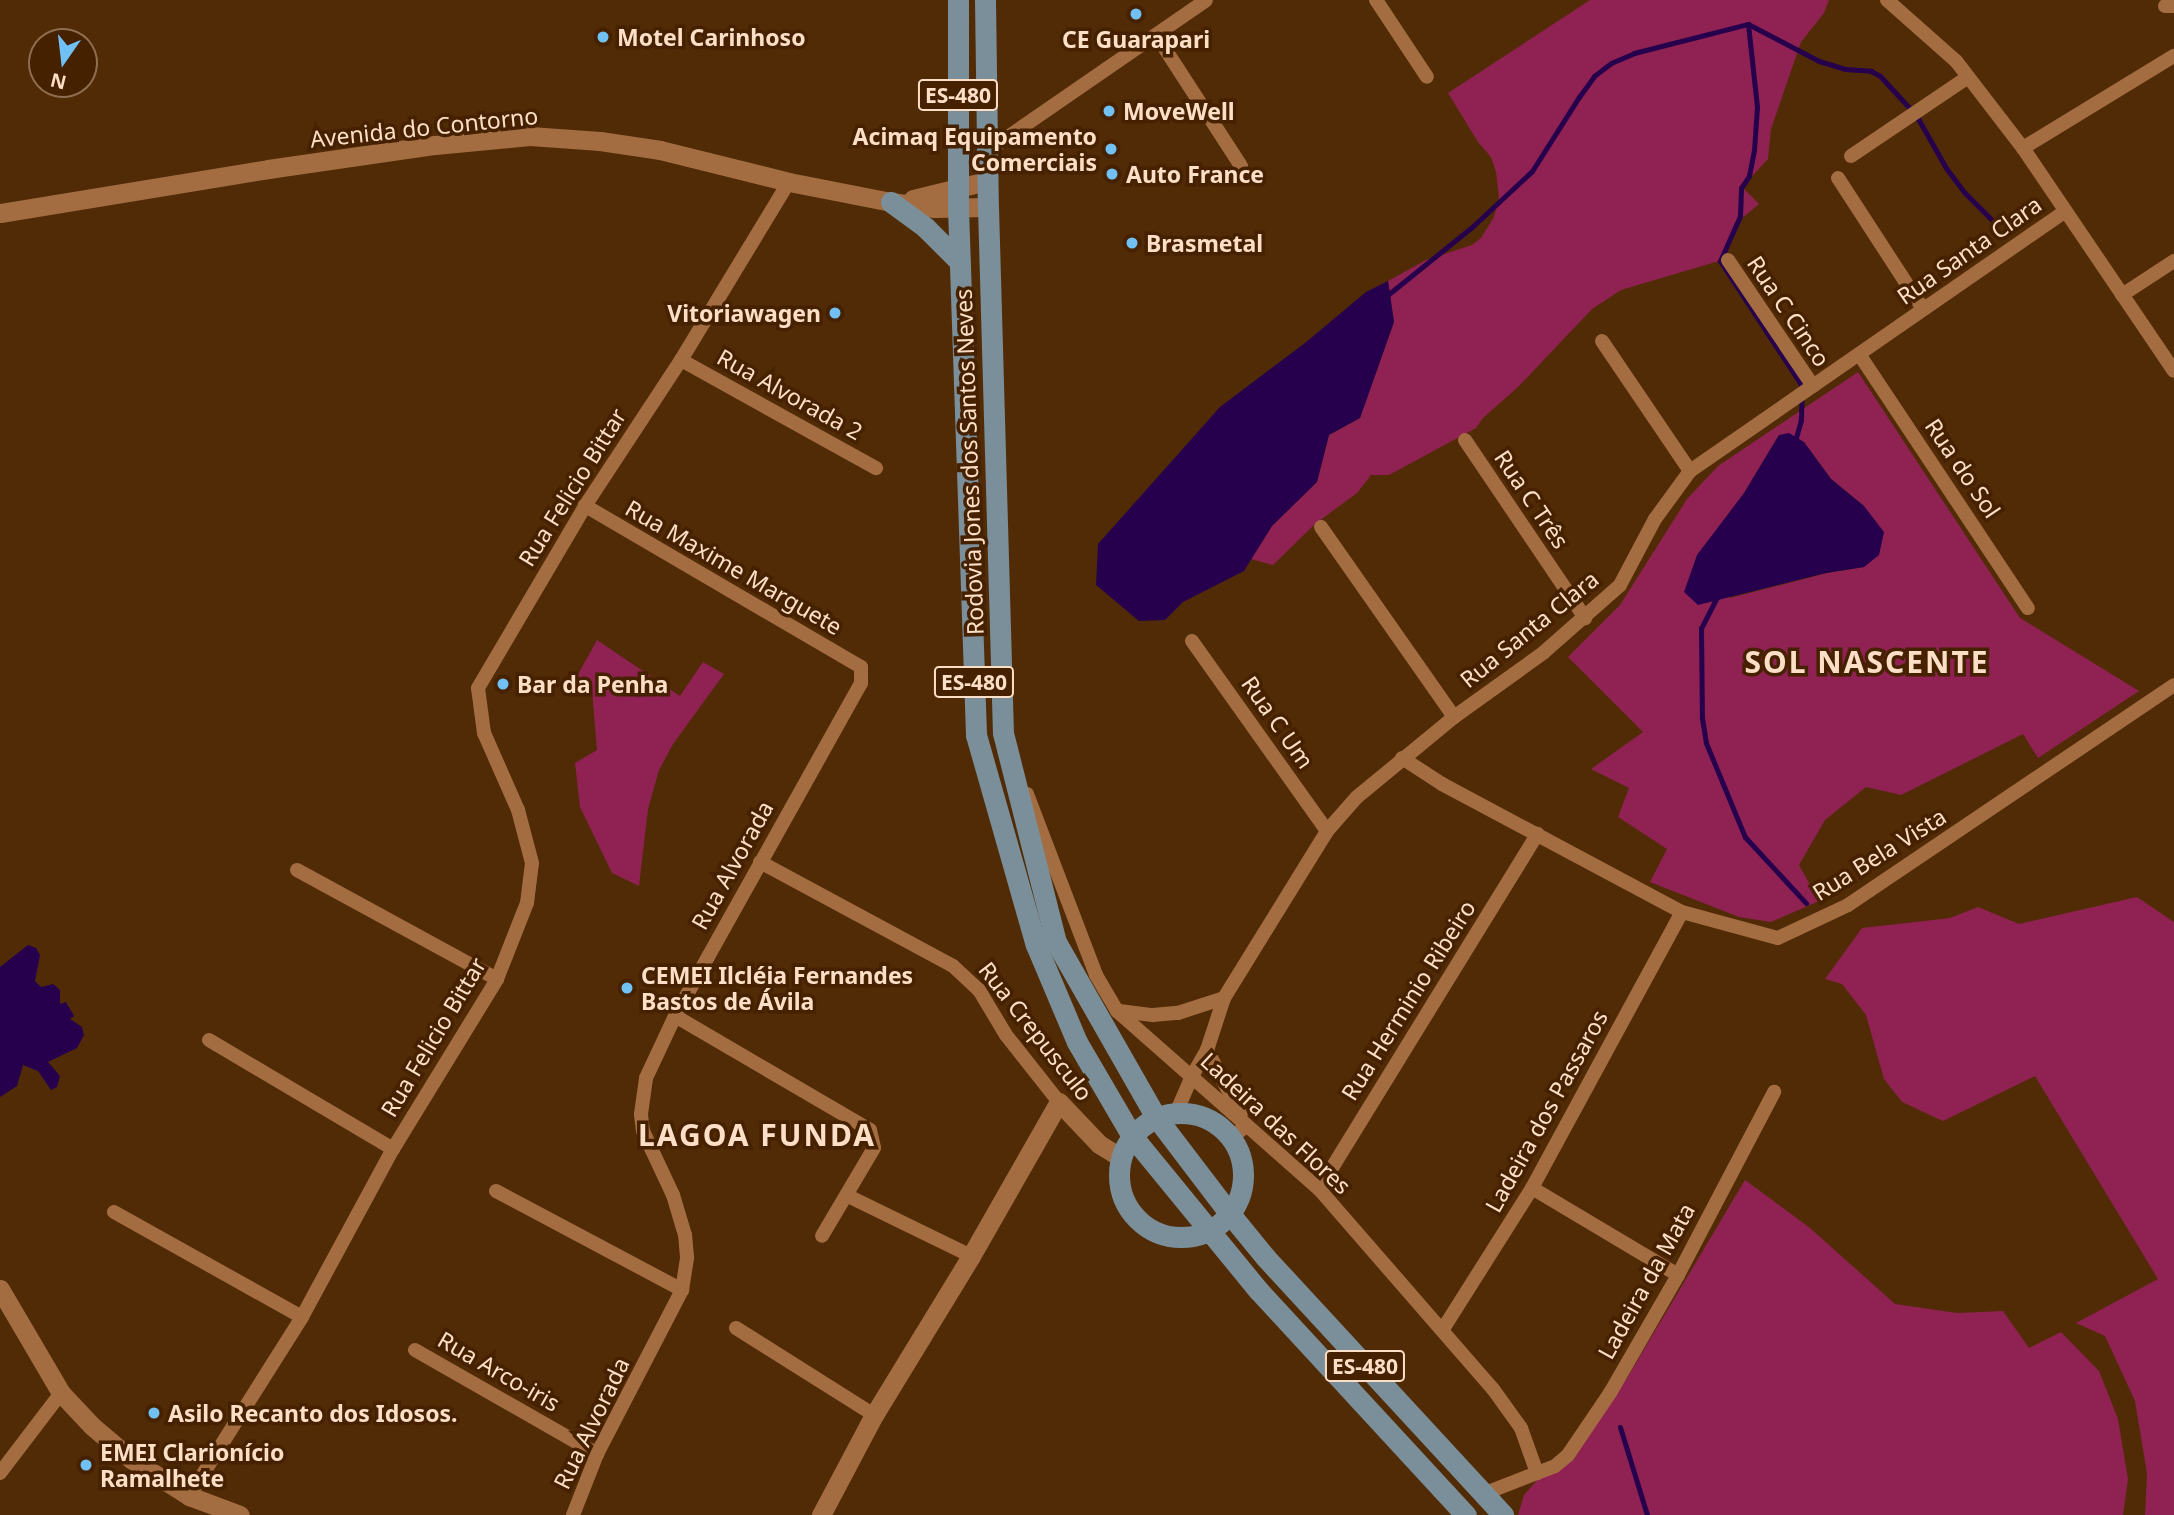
<!DOCTYPE html>
<meta charset="utf-8">
<style>
body{margin:0}
#map{position:relative;width:2174px;height:1515px;overflow:hidden;background:#512b06;font-family:"Noto Sans",sans-serif}
div>[style]{position:absolute}
[style*='--x']{left:calc(var(--x)*1px);top:calc(var(--y)*1px);width:calc(var(--w)*1px);rotate:calc(var(--a)*1deg)}
.green>*{inset:0;background:#8f2252}
.water>*{inset:0;background:#26004c}
.stream>*{height:5px;margin:-2.5px;padding:0 2.5px;transform-origin:2.5px;border-radius:2.5px;background:#26004c}
.street>*{height:14px;margin:-7px;padding:0 7px;transform-origin:7px;border-radius:7px;background:#a36d41}
.secondary>*{height:19px;margin:-9.5px;padding:0 9.5px;transform-origin:9.5px;border-radius:9.5px;background:#a36d41}
.primary>*{height:21px;margin:-10.5px;padding:0 10.5px;transform-origin:10.5px;border-radius:10.5px;background:#7a8f99}
.primary>.ring{margin:-10.5px;padding:0;box-sizing:content-box;background:none;border:21px solid #7a8f99;border-radius:50%}
.dots>*{width:19px;height:19px;translate:-50% -50%;box-sizing:border-box;border:4px solid #462100;border-radius:50%}
span{translate:-50% -50%;white-space:nowrap;text-align:center;line-height:1.15;-webkit-text-stroke:7px #462100;paint-order:stroke}
.shield-label span{padding:2px 5px;background:#462100;border:2px solid;border-radius:5px;-webkit-text-stroke-width:0}
.shield-label{font-size:21px;color:#fddfc8;font-weight:700}
.poi-label{font-size:23px;color:#fddfc8;font-weight:700}
.left{translate:0 -50%;text-align:left}
.right{translate:-100% -50%;text-align:right}
.street-label{font-size:23px;color:#fddfc8}
.district-label{font-size:30px;color:#fddfc8;font-weight:700;letter-spacing:2px}
.north{position:absolute;left:28px;top:28px;width:70px;height:70px;box-sizing:border-box;background:#462100;border:2px solid #8f6d50;border-radius:50%;rotate:194deg;font-size:19px;font-weight:700;line-height:28px;text-align:center;color:#fddfc8}
.north::after{content:'';display:block;margin:auto;width:24px;height:32px;background:#71c1f5;clip-path:polygon(50% 0,100% 100%,50% 72%,0 100%)}
</style>
<div id="map">
<div class="green">
<div style="clip-path:polygon(1590px 0,1829px 0,1824px 13px,1801px 42px,1771px 129px,1768px 159px,1742px 187px,1759px 204px,1735px 224px,1719px 261px,1621px 290px,1592px 309px,1518px 387px,1483px 418px,1476px 428px,1389px 475px,1371px 475px,1357px 493px,1315px 524px,1273px 565px,1251px 559px,1272px 526px,1317px 482px,1329px 435px,1360px 418px,1394px 322px,1388px 281px,1426px 260px,1472px 245px,1481px 238px,1494px 217px,1499px 197px,1496px 172px,1491px 157px,1478px 142px,1448px 93px)"></div>
<div style="clip-path:polygon(evenodd,1858px 372px,2020px 618px,2139px 691px,2038px 758px,2023px 734px,1901px 795px,1866px 787px,1825px 820px,1799px 865px,1819px 901px,1771px 922px,1739px 917px,1650px 882px,1667px 849px,1618px 817px,1629px 788px,1591px 769px,1643px 732px,1568px 657px,1620px 605px,1687px 499px,1718px 466px,1858px 372px,1779px 435px,1804px 442px,1831px 479px,1864px 506px,1864px 567px,1827px 573px,1730px 598px,1744px 493px,1779px 435px)"></div>
<div style="clip-path:polygon(597px 640px,680px 696px,703px 662px,724px 674px,673px 744px,659px 770px,648px 809px,639px 886px,612px 873px,580px 807px,575px 763px,597px 750px,592px 689px,576px 678px)"></div>
<div style="clip-path:polygon(2137px 897px,2174px 922px,2174px 1515px,2145px 1515px,2147px 1473px,2135px 1401px,2105px 1336px,2076px 1323px,2158px 1279px,2035px 1076px,1943px 1121px,1902px 1102px,1884px 1079px,1866px 1015px,1842px 984px,1825px 979px,1862px 928px,1950px 918px,1978px 907px,2019px 924px)"></div>
<div style="clip-path:polygon(1745px 1180px,1810px 1228px,1895px 1304px,1957px 1313px,2003px 1311px,2029px 1348px,2061px 1332px,2099px 1371px,2118px 1419px,2128px 1479px,2123px 1515px,1518px 1515px,1524px 1495px,1627px 1378px)"></div>
</div>
<div class="water">
<div style="clip-path:polygon(1388px 281px,1394px 322px,1360px 418px,1329px 435px,1317px 482px,1272px 526px,1244px 571px,1183px 602px,1165px 620px,1139px 621px,1096px 585px,1098px 544px,1220px 407px,1305px 343px,1366px 292px)"></div>
<div style="clip-path:polygon(1789px 433px,1804px 442px,1831px 479px,1864px 506px,1884px 532px,1879px 555px,1864px 567px,1826px 573px,1698px 605px,1684px 592px,1697px 555px,1744px 493px,1779px 435px)"></div>
<div style="clip-path:polygon(28px 945px,36px 948px,40px 955px,35px 981px,41px 987px,53px 984px,60px 990px,60px 1004px,66px 1002px,74px 1016px,70px 1019px,82px 1027px,84px 1035px,77px 1048px,48px 1062px,60px 1076px,57px 1087px,51px 1090px,38px 1071px,23px 1065px,17px 1086px,0 1097px,0 967px)"></div>
</div>
<div class="stream">
<div style="--x:1748;--y:24;--w:83;--a:83.8"></div>
<div style="--x:1757;--y:107;--w:43;--a:94"></div>
<div style="--x:1754;--y:150;--w:26;--a:101"></div>
<div style="--x:1749;--y:176;--w:14;--a:124"></div>
<div style="--x:1741;--y:188;--w:28;--a:92"></div>
<div style="--x:1740;--y:216;--w:49;--a:114"></div>
<div style="--x:1720;--y:261;--w:149;--a:56.7"></div>
<div style="--x:1802;--y:386;--w:34;--a:92"></div>
<div style="--x:1801;--y:420;--w:25;--a:106"></div>
<div style="--x:1385;--y:297;--w:112;--a:-38.8"></div>
<div style="--x:1472;--y:227;--w:82;--a:-43"></div>
<div style="--x:1532;--y:171;--w:88;--a:-57.6"></div>
<div style="--x:1579;--y:97;--w:26;--a:-54"></div>
<div style="--x:1594;--y:76;--w:21;--a:-37"></div>
<div style="--x:1611;--y:63;--w:25;--a:-23"></div>
<div style="--x:1634;--y:53;--w:118;--a:-14.3"></div>
<div style="--x:1748;--y:24;--w:80;--a:27.5"></div>
<div style="--x:1819;--y:61;--w:27;--a:17"></div>
<div style="--x:1845;--y:69;--w:26;--a:4"></div>
<div style="--x:1871;--y:71;--w:10;--a:29"></div>
<div style="--x:1880;--y:76;--w:53;--a:47.3"></div>
<div style="--x:1916;--y:115;--w:61;--a:60.5"></div>
<div style="--x:1946;--y:168;--w:31;--a:53"></div>
<div style="--x:1965;--y:193;--w:41;--a:45"></div>
<div style="--x:1717;--y:597;--w:35;--a:117"></div>
<div style="--x:1701;--y:628;--w:90;--a:89.4"></div>
<div style="--x:1702;--y:718;--w:25;--a:81"></div>
<div style="--x:1706;--y:743;--w:102;--a:67.5"></div>
<div style="--x:1745;--y:837;--w:90;--a:47.3"></div>
<div style="--x:1620;--y:1427;--w:92;--a:72.9"></div>
</div>
<div class="street">
<div style="--x:1376;--y:0;--w:92;--a:56.5"></div>
<div style="--x:1887;--y:0;--w:92;--a:41.5"></div>
<div style="--x:1956;--y:61;--w:110;--a:52.4"></div>
<div style="--x:2023;--y:148;--w:269;--a:55.9"></div>
<div style="--x:2165;--y:6;--w:9;--a:0"></div>
<div style="--x:1156;--y:35;--w:156;--a:57"></div>
<div style="--x:2023;--y:148;--w:177;--a:-31.4"></div>
<div style="--x:986;--y:152;--w:267;--a:-34.6"></div>
<div style="--x:1851;--y:156;--w:141;--a:-34"></div>
<div style="--x:1838;--y:178;--w:156;--a:57"></div>
<div style="--x:1728;--y:260;--w:152;--a:56"></div>
<div style="--x:2122;--y:295;--w:62;--a:-33.2"></div>
<div style="--x:1602;--y:341;--w:157;--a:55.9"></div>
<div style="--x:1859;--y:354;--w:305;--a:56.4"></div>
<div style="--x:681;--y:360;--w:223;--a:29"></div>
<div style="--x:1465;--y:440;--w:215;--a:56"></div>
<div style="--x:1321;--y:527;--w:232;--a:55"></div>
<div style="--x:1192;--y:641;--w:233;--a:54.6"></div>
<div style="--x:1402;--y:758;--w:48;--a:33"></div>
<div style="--x:1442;--y:784;--w:272;--a:28.1"></div>
<div style="--x:1682;--y:912;--w:99;--a:15.2"></div>
<div style="--x:1778;--y:938;--w:77;--a:-25.2"></div>
<div style="--x:1848;--y:905;--w:393;--a:-34"></div>
<div style="--x:1027;--y:794;--w:194;--a:69.1"></div>
<div style="--x:1096;--y:975;--w:42;--a:59.7"></div>
<div style="--x:1117;--y:1011;--w:269;--a:41.4"></div>
<div style="--x:1319;--y:1189;--w:265;--a:49"></div>
<div style="--x:1493;--y:1389;--w:48;--a:54.3"></div>
<div style="--x:1521;--y:1428;--w:48;--a:70.4"></div>
<div style="--x:1537;--y:1473;--w:58;--a:158.7"></div>
<div style="--x:760;--y:862;--w:219;--a:28.3"></div>
<div style="--x:953;--y:966;--w:35;--a:43"></div>
<div style="--x:979;--y:990;--w:52;--a:59"></div>
<div style="--x:1006;--y:1035;--w:85;--a:51.7"></div>
<div style="--x:297;--y:870;--w:228;--a:28.6"></div>
<div style="--x:1119;--y:1011;--w:34;--a:7"></div>
<div style="--x:1153;--y:1015;--w:25;--a:-5"></div>
<div style="--x:1178;--y:1013;--w:48;--a:-18.1"></div>
<div style="--x:675;--y:1016;--w:226;--a:30.3"></div>
<div style="--x:870;--y:1130;--w:18;--a:77"></div>
<div style="--x:874;--y:1148;--w:102;--a:120.6"></div>
<div style="--x:209;--y:1040;--w:214;--a:30.6"></div>
<div style="--x:1207;--y:1050;--w:73;--a:62.4"></div>
<div style="--x:1176;--y:1113;--w:40;--a:-66.6"></div>
<div style="--x:1192;--y:1076;--w:30;--a:-60"></div>
<div style="--x:1207;--y:1050;--w:55;--a:-71.9"></div>
<div style="--x:1224;--y:998;--w:196;--a:-58.3"></div>
<div style="--x:1327;--y:831;--w:45;--a:-48.6"></div>
<div style="--x:1357;--y:797;--w:126;--a:-39.5"></div>
<div style="--x:1454;--y:717;--w:110;--a:-35.7"></div>
<div style="--x:1543;--y:653;--w:103;--a:-41.4"></div>
<div style="--x:1620;--y:585;--w:75;--a:-62.1"></div>
<div style="--x:1655;--y:519;--w:59;--a:-53.9"></div>
<div style="--x:1690;--y:471;--w:456;--a:-34.7"></div>
<div style="--x:1231;--y:1138;--w:19;--a:-39"></div>
<div style="--x:1532;--y:1188;--w:170;--a:30.8"></div>
<div style="--x:1319;--y:1189;--w:417;--a:-58.4"></div>
<div style="--x:496;--y:1191;--w:211;--a:28"></div>
<div style="--x:848;--y:1196;--w:137;--a:26"></div>
<div style="--x:114;--y:1212;--w:215;--a:29.2"></div>
<div style="--x:736;--y:1328;--w:163;--a:32.2"></div>
<div style="--x:1443;--y:1329;--w:167;--a:-57.7"></div>
<div style="--x:1532;--y:1188;--w:314;--a:-61.5"></div>
<div style="--x:415;--y:1350;--w:210;--a:29.7"></div>
<div style="--x:0;--y:1473;--w:101;--a:-52.7"></div>
<div style="--x:1537;--y:1473;--w:19;--a:-21"></div>
<div style="--x:1555;--y:1466;--w:17;--a:-40"></div>
<div style="--x:1568;--y:1455;--w:75;--a:-55.9"></div>
<div style="--x:1610;--y:1393;--w:136;--a:-60"></div>
<div style="--x:1678;--y:1275;--w:207;--a:-62.3"></div>
<div style="--x:189;--y:1496;--w:212;--a:-57.7"></div>
<div style="--x:302;--y:1317;--w:191;--a:-61.6"></div>
<div style="--x:393;--y:1149;--w:199;--a:-58.5"></div>
<div style="--x:497;--y:979;--w:82;--a:-68.5"></div>
<div style="--x:527;--y:903;--w:40;--a:-82.9"></div>
<div style="--x:532;--y:863;--w:55;--a:-104.8"></div>
<div style="--x:518;--y:810;--w:84;--a:-113.8"></div>
<div style="--x:484;--y:733;--w:45;--a:-97.6"></div>
<div style="--x:478;--y:688;--w:211;--a:-59.5"></div>
<div style="--x:585;--y:506;--w:175;--a:-56.7"></div>
<div style="--x:681;--y:360;--w:208;--a:-58.8"></div>
<div style="--x:573;--y:1515;--w:66;--a:-68.5"></div>
<div style="--x:597;--y:1454;--w:185;--a:-62.6"></div>
<div style="--x:682;--y:1290;--w:33;--a:-81"></div>
<div style="--x:687;--y:1257;--w:22;--a:-95"></div>
<div style="--x:685;--y:1235;--w:42;--a:-106.7"></div>
<div style="--x:673;--y:1195;--w:71;--a:-115.1"></div>
<div style="--x:643;--y:1131;--w:17;--a:-97"></div>
<div style="--x:641;--y:1114;--w:36;--a:-82"></div>
<div style="--x:646;--y:1078;--w:68;--a:-64.9"></div>
<div style="--x:675;--y:1016;--w:381;--a:-60.8"></div>
<div style="--x:861;--y:683;--w:16;--a:-90"></div>
<div style="--x:861;--y:667;--w:320;--a:-149.7"></div>
</div>
<div class="secondary">
<div style="--x:913;--y:199;--w:76;--a:-13.7"></div>
<div style="--x:0;--y:213;--w:272;--a:-9.3"></div>
<div style="--x:268;--y:169;--w:169;--a:-8.2"></div>
<div style="--x:435;--y:145;--w:95;--a:-5.4"></div>
<div style="--x:530;--y:136;--w:70;--a:4.1"></div>
<div style="--x:600;--y:141;--w:61;--a:8.5"></div>
<div style="--x:660;--y:150;--w:133;--a:13.9"></div>
<div style="--x:789;--y:182;--w:104;--a:11.1"></div>
<div style="--x:891;--y:202;--w:44;--a:7.8"></div>
<div style="--x:935;--y:208;--w:53;--a:-1.1"></div>
<div style="--x:0;--y:1289;--w:121;--a:59.6"></div>
<div style="--x:61;--y:1393;--w:45;--a:46.8"></div>
<div style="--x:92;--y:1426;--w:51;--a:40.2"></div>
<div style="--x:131;--y:1459;--w:69;--a:32.5"></div>
<div style="--x:189;--y:1496;--w:54;--a:20.4"></div>
<div style="--x:821;--y:1515;--w:113;--a:-62.1"></div>
<div style="--x:874;--y:1415;--w:186;--a:-58.6"></div>
<div style="--x:971;--y:1256;--w:177;--a:-60.3"></div>
<div style="--x:1059;--y:1102;--w:58;--a:46.4"></div>
<div style="--x:1099;--y:1144;--w:26;--a:32"></div>
</div>
<div class="primary">
<div style="--x:958;--y:0;--w:208;--a:90"></div>
<div style="--x:958;--y:208;--w:527;--a:88.04"></div>
<div style="--x:976;--y:735;--w:218;--a:74.1"></div>
<div style="--x:1036;--y:945;--w:105;--a:67.1"></div>
<div style="--x:1077;--y:1042;--w:109;--a:59.7"></div>
<div style="--x:1132;--y:1136;--w:200;--a:50.7"></div>
<div style="--x:1259;--y:1291;--w:305;--a:47.3"></div>
<div style="--x:985;--y:0;--w:207;--a:89.2"></div>
<div style="--x:988;--y:207;--w:526;--a:88.37"></div>
<div style="--x:1003;--y:733;--w:216;--a:75.8"></div>
<div style="--x:1056;--y:942;--w:202;--a:60.3"></div>
<div style="--x:1156;--y:1117;--w:122;--a:52.7"></div>
<div style="--x:1230;--y:1214;--w:57;--a:50.7"></div>
<div style="--x:1266;--y:1258;--w:350;--a:47.3"></div>
<div style="--x:891;--y:202;--w:42;--a:36.3"></div>
<div style="--x:925;--y:227;--w:49;--a:45"></div>
<div class="ring" style="left:1119px;top:1113px;width:103px;height:103px"></div>
</div>
<div class="dots">
<div style="left:1136px;top:14px;background:#71c1f5"></div>
<div style="left:603px;top:37px;background:#71c1f5"></div>
<div style="left:1109px;top:111px;background:#71c1f5"></div>
<div style="left:1111px;top:149px;background:#71c1f5"></div>
<div style="left:1112px;top:174px;background:#71c1f5"></div>
<div style="left:1132px;top:243px;background:#71c1f5"></div>
<div style="left:835px;top:313px;background:#71c1f5"></div>
<div style="left:503px;top:684px;background:#71c1f5"></div>
<div style="left:627px;top:988px;background:#71c1f5"></div>
<div style="left:154px;top:1413px;background:#71c1f5"></div>
<div style="left:86px;top:1465px;background:#71c1f5"></div>
</div>
<div class="shield-label">
<span style="left:958px;top:95px">ES-480</span>
<span style="left:974px;top:682px">ES-480</span>
<span style="left:1365px;top:1366px">ES-480</span>
</div>
<div class="poi-label">
<span class="left" style="left:617px;top:37px">Motel Carinhoso</span>
<span style="left:1136px;top:39px">CE Guarapari</span>
<span class="left" style="left:1123px;top:111px">MoveWell</span>
<span class="right" style="left:1097px;top:149px">Acimaq Equipamento<br>Comerciais</span>
<span class="left" style="left:1126px;top:174px">Auto France</span>
<span class="left" style="left:1146px;top:243px">Brasmetal</span>
<span class="right" style="left:821px;top:313px">Vitoriawagen</span>
<span class="left" style="left:517px;top:684px">Bar da Penha</span>
<span class="left" style="left:641px;top:988px">CEMEI Ilcléia Fernandes<br>Bastos de Ávila</span>
<span class="left" style="left:168px;top:1413px">Asilo Recanto dos Idosos.</span>
<span class="left" style="left:100px;top:1465px">EMEI Clarionício<br>Ramalhete</span>
</div>
<div class="street-label">
<span style="left:424px;top:127px;rotate:-6deg">Avenida do Contorno</span>
<span style="left:1969px;top:250px;rotate:-35deg">Rua Santa Clara</span>
<span style="left:1789px;top:311px;rotate:56deg">Rua C Cinco</span>
<span style="left:790px;top:394px;rotate:29deg">Rua Alvorada 2</span>
<span style="left:969px;top:462px;rotate:-92deg">Rodovia Jones dos Santos Neves</span>
<span style="left:1963px;top:468px;rotate:56deg">Rua do Sol</span>
<span style="left:572px;top:487px;rotate:-58deg">Rua Felicio Bittar</span>
<span style="left:1532px;top:499px;rotate:56deg">Rua C Três</span>
<span style="left:734px;top:567px;rotate:30deg">Rua Maxime Marguete</span>
<span style="left:1529px;top:629px;rotate:-39deg">Rua Santa Clara</span>
<span style="left:1278px;top:722px;rotate:55deg">Rua C Um</span>
<span style="left:1879px;top:854px;rotate:-32deg">Rua Bela Vista</span>
<span style="left:732px;top:865px;rotate:-61deg">Rua Alvorada</span>
<span style="left:1408px;top:1000px;rotate:-58deg">Rua Herminio Ribeiro</span>
<span style="left:1036px;top:1031px;rotate:52deg">Rua Crepusculo</span>
<span style="left:433px;top:1037px;rotate:-59deg">Rua Felicio Bittar</span>
<span style="left:1546px;top:1111px;rotate:-61deg">Ladeira dos Passaros</span>
<span style="left:1276px;top:1123px;rotate:43deg">Ladeira das Flores</span>
<span style="left:1646px;top:1281px;rotate:-61deg">Ladeira da Mata</span>
<span style="left:499px;top:1371px;rotate:30deg">Rua Arco-iris</span>
<span style="left:591px;top:1423px;rotate:-64deg">Rua Alvorada</span>
</div>
<div class="district-label">
<span style="left:1867px;top:662px">SOL NASCENTE</span>
<span style="left:757px;top:1135px">LAGOA FUNDA</span>
</div>
<div class="north">N</div>
</div>
